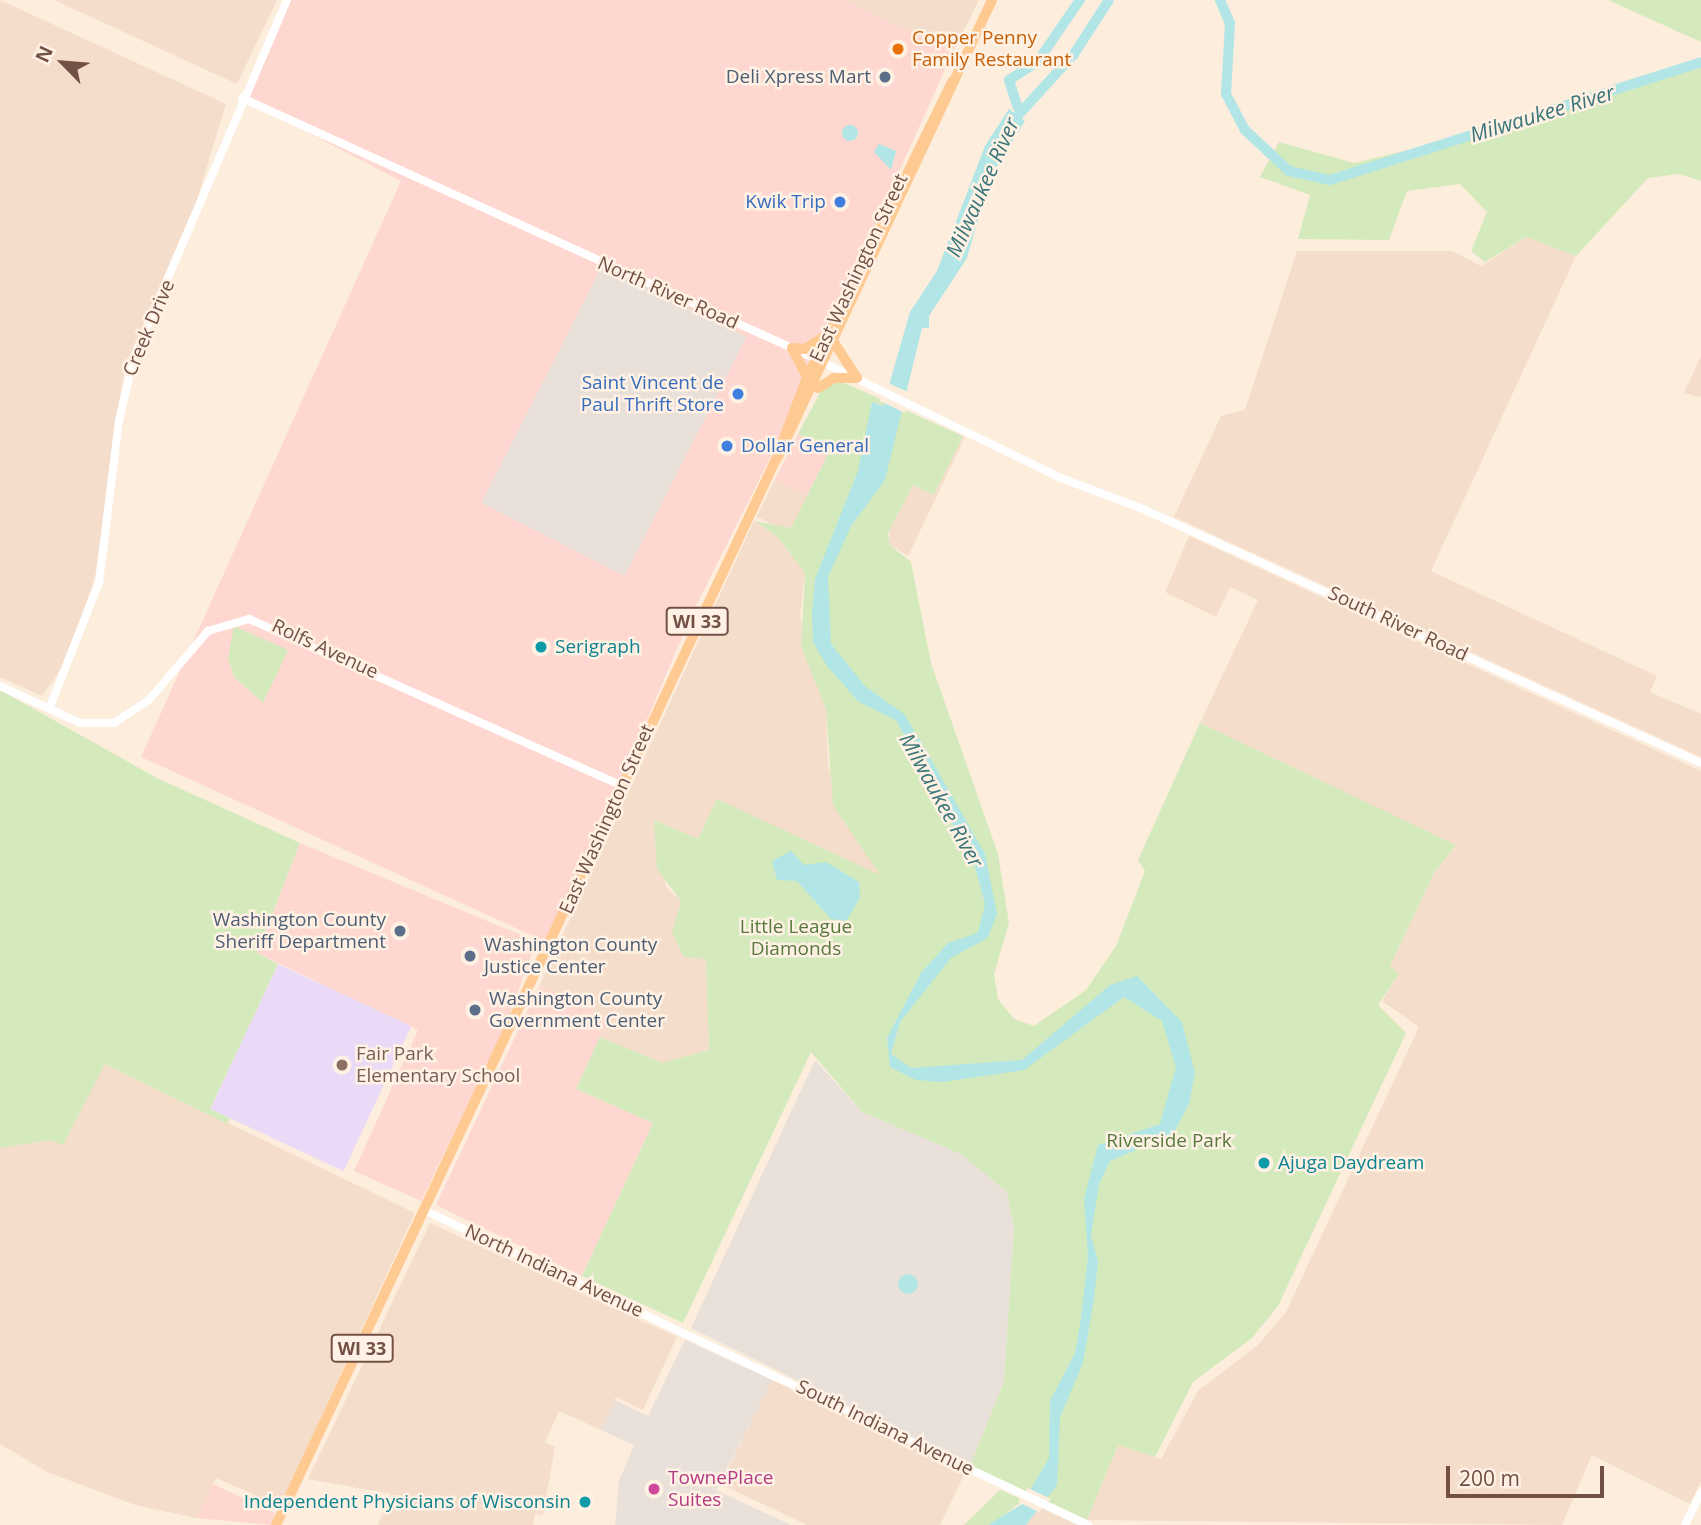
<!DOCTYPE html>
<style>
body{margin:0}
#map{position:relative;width:1701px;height:1525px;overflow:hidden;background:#fdeddd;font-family:"Open Sans",sans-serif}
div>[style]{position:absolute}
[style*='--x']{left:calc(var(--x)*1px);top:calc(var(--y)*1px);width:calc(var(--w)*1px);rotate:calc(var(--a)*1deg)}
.residential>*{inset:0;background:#f4ddcb;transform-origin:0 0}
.commercial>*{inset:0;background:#fed8d0;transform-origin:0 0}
.industrial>*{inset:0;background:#eae0da;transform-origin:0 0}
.education>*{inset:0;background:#eadaf8;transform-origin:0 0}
.green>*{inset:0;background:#d4eabc}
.water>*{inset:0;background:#b2e5e6}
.round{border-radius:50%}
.pier>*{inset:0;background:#fdeddd}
.river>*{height:10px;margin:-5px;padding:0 5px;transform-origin:5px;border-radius:5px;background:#b2e5e6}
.minor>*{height:8px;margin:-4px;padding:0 4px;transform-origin:4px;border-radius:4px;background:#fff}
.major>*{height:10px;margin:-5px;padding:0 5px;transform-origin:5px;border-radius:5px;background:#ffca92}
.dots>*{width:19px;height:19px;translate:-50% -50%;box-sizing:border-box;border:4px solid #fff1e4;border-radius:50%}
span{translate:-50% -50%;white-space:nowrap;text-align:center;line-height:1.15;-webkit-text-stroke:5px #fff1e4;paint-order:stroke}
.shield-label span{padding:2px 5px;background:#fff1e4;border:2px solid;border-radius:5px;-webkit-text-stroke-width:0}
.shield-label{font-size:18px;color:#725045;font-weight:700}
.food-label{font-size:19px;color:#c56008}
.left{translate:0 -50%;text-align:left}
.service-label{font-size:19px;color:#4e5e75}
.right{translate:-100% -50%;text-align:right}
.shop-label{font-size:19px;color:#366cbe}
.street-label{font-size:19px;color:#725045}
.culture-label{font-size:19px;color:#0d838f}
.park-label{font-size:19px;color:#56793d}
.education-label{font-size:19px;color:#785e54}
.hotel-label{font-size:19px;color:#b23c85}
.water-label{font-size:21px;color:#3a7679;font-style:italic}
.north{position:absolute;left:28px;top:28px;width:70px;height:70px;-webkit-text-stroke:5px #fff1e4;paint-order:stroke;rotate:295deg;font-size:19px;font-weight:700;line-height:28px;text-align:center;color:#725045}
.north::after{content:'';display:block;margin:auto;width:24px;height:32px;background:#725045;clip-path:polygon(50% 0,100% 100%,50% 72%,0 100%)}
.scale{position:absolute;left:1446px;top:1466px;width:158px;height:32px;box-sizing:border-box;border:4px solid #725045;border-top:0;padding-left:9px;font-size:21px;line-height:24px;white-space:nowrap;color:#725045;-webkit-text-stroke:5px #fff1e4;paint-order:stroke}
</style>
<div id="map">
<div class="residential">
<div style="clip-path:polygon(0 0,226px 104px,196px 203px,124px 369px,95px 577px,64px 664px,42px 696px,0 677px)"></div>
<div style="clip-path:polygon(54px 0,277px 0,237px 84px)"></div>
<div style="clip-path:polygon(843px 0,979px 0,953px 52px)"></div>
<div style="clip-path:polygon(1527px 237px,1576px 256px,1431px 571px,1657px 676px,1650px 692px,1701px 714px,1701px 757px,1174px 517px,1221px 416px,1245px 410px,1297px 251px,1452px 251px,1481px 266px)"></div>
<div style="clip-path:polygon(1701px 356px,1701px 397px,1684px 393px)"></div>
<div style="clip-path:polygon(963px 436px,965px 437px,908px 556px,890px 545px,889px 523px,913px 485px,934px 495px)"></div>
<div style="left:775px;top:479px;width:37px;height:42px;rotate:26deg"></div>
<div style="clip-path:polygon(754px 521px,777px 536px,805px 573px,800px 616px,826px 709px,828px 767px,881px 876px,698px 839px,654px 820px,666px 887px,681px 901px,706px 959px,709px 1050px,662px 1063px,600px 1037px,609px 1018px,539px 986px)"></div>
<div style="clip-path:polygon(1189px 536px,1701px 771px,1701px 1481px,1690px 1504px,1592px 1455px,1562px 1525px,1087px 1520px,1118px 1445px,1161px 1459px,1198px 1391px,1258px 1345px,1286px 1312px,1419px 1027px,1382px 1001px,1399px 974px,1390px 966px,1434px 873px,1456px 846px,1200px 723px,1258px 600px,1230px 587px,1216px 617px,1165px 592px)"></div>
<div style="clip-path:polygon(105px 1064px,415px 1213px,280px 1506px,216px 1478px,196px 1518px,135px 1505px,47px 1472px,0 1444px,0 1148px,50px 1140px,63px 1144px)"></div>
<div style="clip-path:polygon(430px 1223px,677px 1337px,643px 1410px,616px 1397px,601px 1430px,559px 1411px,545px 1442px,555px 1447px,543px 1515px,535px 1514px,533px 1525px,378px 1525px,391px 1494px,308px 1479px)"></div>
<div style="clip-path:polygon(772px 1380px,897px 1434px,965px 1473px,940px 1525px,807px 1525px,720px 1484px)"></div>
<div style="clip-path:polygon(1039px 1507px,1077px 1525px,1026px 1525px)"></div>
</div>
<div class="commercial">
<div style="clip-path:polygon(288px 0,843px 0,953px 52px,766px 466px,692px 614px,551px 944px,141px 757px,401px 181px,242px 98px)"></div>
<div style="left:798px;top:434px;width:36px;height:51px;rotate:27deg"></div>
<div style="clip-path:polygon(300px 843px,521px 935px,533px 951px,501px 1037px,421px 1201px,354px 1171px,418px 1030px,257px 953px)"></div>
<div style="clip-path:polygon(539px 986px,609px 1018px,576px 1089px,653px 1123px,582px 1276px,436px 1205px)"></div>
<div style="clip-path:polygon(213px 1484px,275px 1513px,273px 1525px,196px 1518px)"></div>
</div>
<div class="industrial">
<div style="left:603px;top:264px;width:161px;height:268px;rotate:27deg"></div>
<div style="clip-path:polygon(815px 1060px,862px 1112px,961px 1154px,1007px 1192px,1014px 1227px,1004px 1382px,970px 1466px,691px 1328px)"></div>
<div style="clip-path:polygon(685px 1340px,772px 1380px,716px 1490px,791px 1525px,615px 1525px,619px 1481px,634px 1445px,601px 1430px,615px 1400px,648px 1416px)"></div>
</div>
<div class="education">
<div style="left:278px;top:964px;width:147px;height:160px;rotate:25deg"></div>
</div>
<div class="green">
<div style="clip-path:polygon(1608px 0,1701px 0,1701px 42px)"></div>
<div style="clip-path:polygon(1701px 62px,1701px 181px,1679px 174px,1648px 178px,1576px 256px,1527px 237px,1485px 262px,1471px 251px,1487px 212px,1460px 184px,1407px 191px,1389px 240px,1298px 239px,1310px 195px,1260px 177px,1279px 142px,1354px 163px,1497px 129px)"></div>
<div style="clip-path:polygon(840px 381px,963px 436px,934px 495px,913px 485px,888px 533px,890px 545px,911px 562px,931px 663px,998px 854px,1009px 923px,994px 974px,998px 999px,1014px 1019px,1034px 1026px,1086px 990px,1116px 946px,1145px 871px,1138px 860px,1200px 723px,1456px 845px,1434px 873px,1390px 966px,1399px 974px,1378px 1005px,1406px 1033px,1278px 1306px,1252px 1338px,1193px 1382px,1155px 1457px,1118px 1445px,1087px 1520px,970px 1466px,1004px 1382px,1014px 1227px,1007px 1192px,961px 1154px,862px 1112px,811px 1052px,683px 1323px,582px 1276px,653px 1123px,576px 1089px,600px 1037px,662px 1063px,709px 1050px,706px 959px,684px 957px,672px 933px,681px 901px,657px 869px,654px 820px,698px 839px,717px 799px,880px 875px,833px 805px,826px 709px,801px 646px,805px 573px,777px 536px,754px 521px,791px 528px,830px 450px,798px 434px,823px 387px)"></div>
<div style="clip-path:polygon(234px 626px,288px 650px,263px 703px,234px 677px,228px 659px)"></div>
<div style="clip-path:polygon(0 690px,157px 778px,300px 843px,257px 953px,278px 964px,210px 1109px,230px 1118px,227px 1124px,105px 1064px,63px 1145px,50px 1140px,0 1148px)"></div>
<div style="clip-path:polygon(1000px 1490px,1023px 1500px,992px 1525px,964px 1525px)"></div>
</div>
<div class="water">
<div style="clip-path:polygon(1009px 109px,1025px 121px,990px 177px,967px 258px,929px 316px,929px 328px,922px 328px,885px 480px,851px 526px,828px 577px,831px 644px,865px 686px,904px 714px,920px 740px,985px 854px,997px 914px,988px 937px,951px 958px,900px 1022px,891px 1054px,911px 1068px,1022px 1060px,1110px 985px,1137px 976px,1182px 1022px,1195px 1073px,1189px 1104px,1173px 1134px,1110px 1161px,1099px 1184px,1091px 1235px,1098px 1261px,1094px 1299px,1083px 1363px,1060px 1417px,1057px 1485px,1026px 1525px,988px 1525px,1022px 1504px,1049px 1458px,1050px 1401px,1075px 1353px,1080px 1325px,1088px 1257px,1084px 1199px,1098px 1145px,1160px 1124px,1176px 1067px,1162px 1021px,1124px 997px,1024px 1070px,942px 1082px,916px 1080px,890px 1067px,887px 1038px,921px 973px,948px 943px,978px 933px,985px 904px,974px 863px,896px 720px,859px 702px,827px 666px,813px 642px,812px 612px,815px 579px,858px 471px,872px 402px,883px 406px,910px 312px,937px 271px,985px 146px)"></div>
<div class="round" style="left:842px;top:125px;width:16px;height:16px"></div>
<div style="clip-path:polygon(879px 144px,896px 151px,891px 170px,874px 152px)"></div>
<div style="clip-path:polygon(791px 851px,804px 865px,826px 862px,859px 882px,860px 898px,846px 921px,831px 919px,797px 881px,777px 880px,772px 861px)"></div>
<div class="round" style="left:898px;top:1274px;width:20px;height:20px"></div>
</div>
<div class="pier">
<div style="clip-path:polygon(884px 381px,910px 393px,905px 413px,880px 401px)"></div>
<div style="clip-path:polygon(1028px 1488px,1051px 1499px,1039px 1512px,1018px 1502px)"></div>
</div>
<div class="river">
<div style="--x:1220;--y:0;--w:25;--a:67"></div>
<div style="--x:1230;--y:23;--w:71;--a:93.2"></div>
<div style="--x:1226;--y:94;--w:41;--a:62.2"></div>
<div style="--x:1245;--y:130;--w:60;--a:43"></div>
<div style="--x:1289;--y:171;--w:42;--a:12.4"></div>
<div style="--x:1330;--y:180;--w:389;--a:-17.6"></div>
<div style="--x:1018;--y:108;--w:29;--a:-108"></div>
<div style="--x:1009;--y:80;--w:35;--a:-33"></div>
<div style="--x:1038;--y:61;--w:74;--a:-55.5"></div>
<div style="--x:1011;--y:123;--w:93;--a:-47.6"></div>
<div style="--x:1074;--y:54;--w:64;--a:-57.1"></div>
<div style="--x:948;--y:953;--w:38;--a:-27"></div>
</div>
<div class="minor">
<div style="--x:242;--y:98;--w:631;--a:24.45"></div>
<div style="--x:816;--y:359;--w:272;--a:25.9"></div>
<div style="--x:1061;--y:478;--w:88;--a:20.7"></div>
<div style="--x:1143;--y:509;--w:613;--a:24.47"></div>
<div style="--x:0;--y:686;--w:88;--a:24.8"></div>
<div style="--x:80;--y:723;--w:34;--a:0"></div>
<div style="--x:114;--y:723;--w:42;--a:-33.3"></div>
<div style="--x:149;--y:700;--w:91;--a:-49.5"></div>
<div style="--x:208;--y:631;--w:43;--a:-16.3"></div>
<div style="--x:249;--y:619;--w:410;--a:24.1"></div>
<div style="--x:49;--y:709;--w:136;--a:-68.4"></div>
<div style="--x:99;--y:583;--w:164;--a:-83"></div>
<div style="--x:119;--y:420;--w:65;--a:-76.6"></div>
<div style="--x:134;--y:357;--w:388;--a:-66.8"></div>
<div style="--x:426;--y:1211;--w:733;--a:25.38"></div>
<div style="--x:1685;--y:1525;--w:37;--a:-64"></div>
</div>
<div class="major">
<div style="--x:835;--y:344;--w:40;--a:57.1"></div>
<div style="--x:792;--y:348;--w:13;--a:4"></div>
<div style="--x:805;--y:349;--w:24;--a:-33"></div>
<div style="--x:792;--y:348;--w:34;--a:63"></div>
<div style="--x:818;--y:388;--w:19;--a:-32"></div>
<div style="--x:834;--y:378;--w:23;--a:0"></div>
<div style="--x:778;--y:457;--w:505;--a:-64.91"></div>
<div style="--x:276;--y:1525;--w:1177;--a:-64.87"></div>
<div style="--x:776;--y:459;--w:87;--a:-69.1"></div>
<div style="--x:807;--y:378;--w:330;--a:-63.9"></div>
</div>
<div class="dots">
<div style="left:898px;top:49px;background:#e8710a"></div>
<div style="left:885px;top:77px;background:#5c6f8a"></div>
<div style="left:840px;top:202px;background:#3f7fe0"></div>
<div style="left:738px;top:394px;background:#3f7fe0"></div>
<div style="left:727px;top:446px;background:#3f7fe0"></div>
<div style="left:541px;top:647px;background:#0f9aa8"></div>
<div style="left:400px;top:931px;background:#5c6f8a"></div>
<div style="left:470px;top:956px;background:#5c6f8a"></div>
<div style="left:475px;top:1010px;background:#5c6f8a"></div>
<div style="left:342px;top:1065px;background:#8d6e63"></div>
<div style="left:1264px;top:1163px;background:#0f9aa8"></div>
<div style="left:654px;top:1489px;background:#d1479c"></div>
<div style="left:585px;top:1502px;background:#0f9aa8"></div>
</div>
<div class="shield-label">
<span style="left:697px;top:621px">WI 33</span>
<span style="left:362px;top:1348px">WI 33</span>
</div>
<div class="food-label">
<span class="left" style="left:912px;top:49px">Copper Penny<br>Family Restaurant</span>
</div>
<div class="service-label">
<span class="right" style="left:871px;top:77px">Deli Xpress Mart</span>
<span class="right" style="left:386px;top:931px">Washington County<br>Sheriff Department</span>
<span class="left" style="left:484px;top:956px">Washington County<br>Justice Center</span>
<span class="left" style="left:489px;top:1010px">Washington County<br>Government Center</span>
</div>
<div class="shop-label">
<span class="right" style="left:826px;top:202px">Kwik Trip</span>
<span class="right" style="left:724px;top:394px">Saint Vincent de<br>Paul Thrift Store</span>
<span class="left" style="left:741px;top:446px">Dollar General</span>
</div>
<div class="street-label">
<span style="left:859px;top:268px;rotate:-65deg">East Washington Street</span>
<span style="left:668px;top:293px;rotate:24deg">North River Road</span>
<span style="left:149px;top:328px;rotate:-67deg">Creek Drive</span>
<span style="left:1398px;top:624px;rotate:25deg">South River Road</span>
<span style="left:325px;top:649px;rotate:25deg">Rolfs Avenue</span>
<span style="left:607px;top:819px;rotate:-66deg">East Washington Street</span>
<span style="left:554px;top:1271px;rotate:25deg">North Indiana Avenue</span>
<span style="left:885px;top:1428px;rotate:26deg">South Indiana Avenue</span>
</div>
<div class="culture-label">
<span class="left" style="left:555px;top:647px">Serigraph</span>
<span class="left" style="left:1278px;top:1163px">Ajuga Daydream</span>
<span class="right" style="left:571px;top:1502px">Independent Physicians of Wisconsin</span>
</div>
<div class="park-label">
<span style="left:796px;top:938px">Little League<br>Diamonds</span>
<span style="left:1169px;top:1141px">Riverside Park</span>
</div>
<div class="education-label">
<span class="left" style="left:356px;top:1065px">Fair Park<br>Elementary School</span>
</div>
<div class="hotel-label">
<span class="left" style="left:668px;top:1489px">TownePlace<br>Suites</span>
</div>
<div class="water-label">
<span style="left:1542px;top:113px;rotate:-17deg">Milwaukee River</span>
<span style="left:982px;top:187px;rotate:-66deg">Milwaukee River</span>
<span style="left:942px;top:800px;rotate:61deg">Milwaukee River</span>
</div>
<div class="north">N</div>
<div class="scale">200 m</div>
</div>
